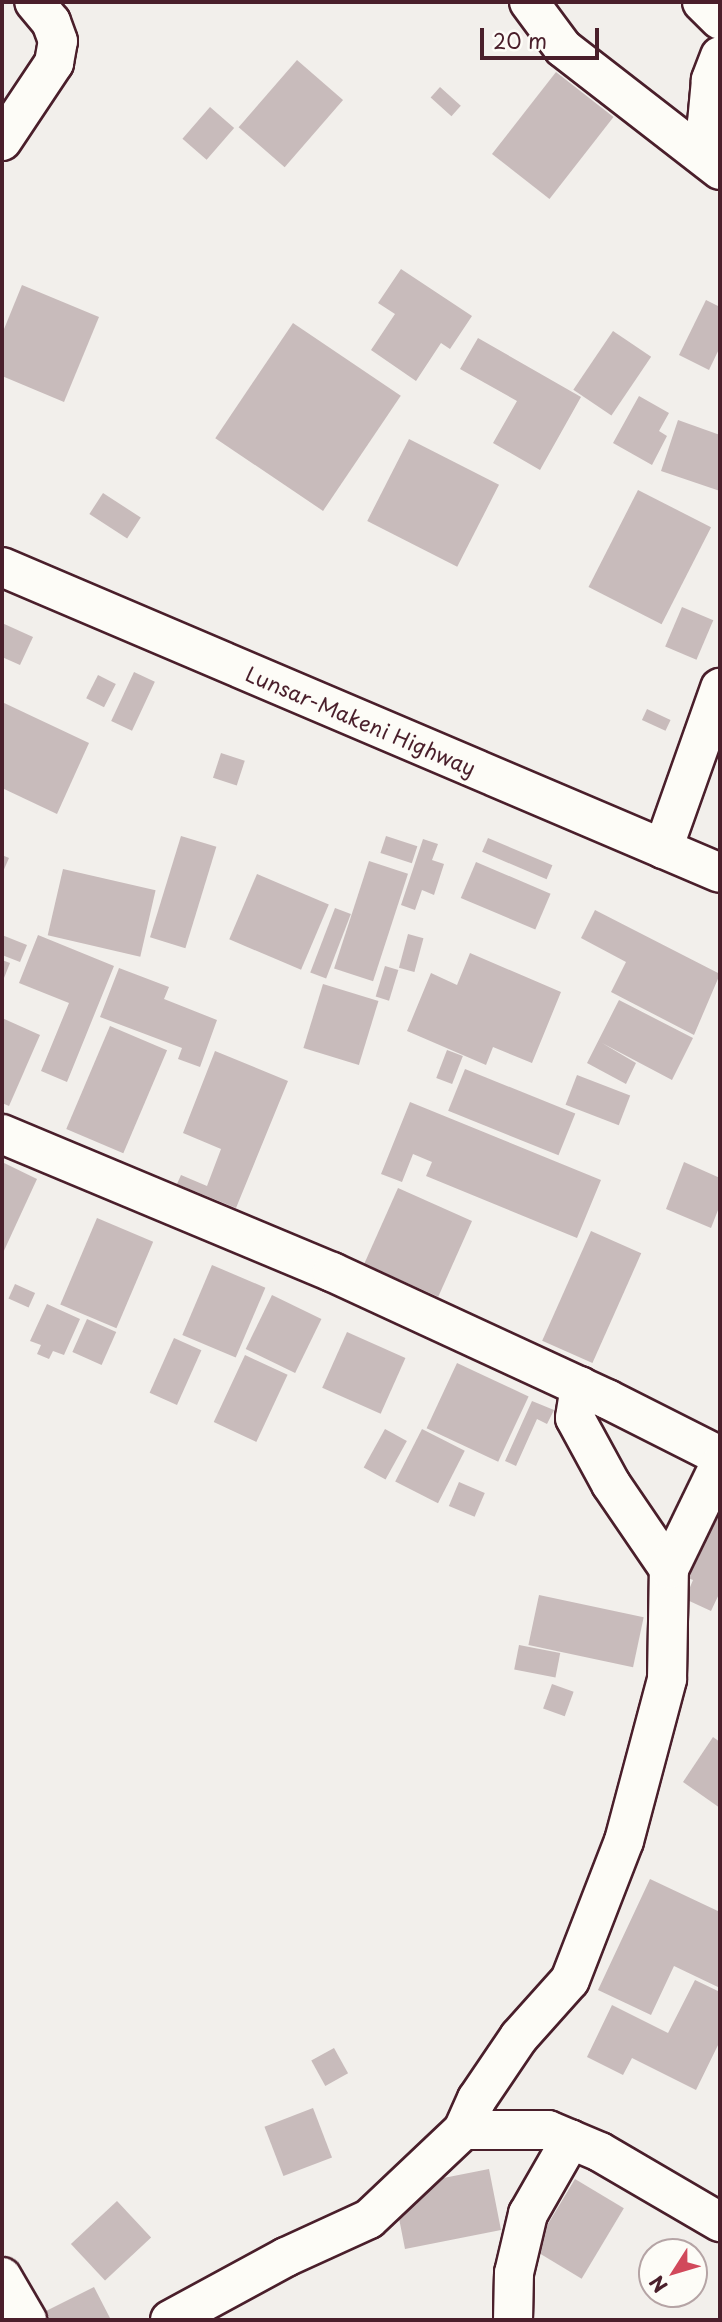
<!DOCTYPE html>
<style>
body{margin:0}
#map{position:relative;width:722px;height:2322px;overflow:hidden;background:#f2efeb;font-family:"Playpen Sans",sans-serif}
div>[style]{position:absolute}
[style*='--x']{left:calc(var(--x)*1px);top:calc(var(--y)*1px);width:calc(var(--w)*1px);rotate:calc(var(--a)*1deg)}
.building>*{inset:0;background:#c8bbbb;transform-origin:0 0}
.roads{filter:drop-shadow(2px 0 #4a1f2b) drop-shadow(-2px 0 #4a1f2b) drop-shadow(0 2px #4a1f2b) drop-shadow(0 -2px #4a1f2b)}
.street>*{height:38px;margin:-19px;padding:0 19px;transform-origin:19px;border-radius:19px;background:#fdfcf7}
.primary>*{height:38px;margin:-19px;padding:0 19px;transform-origin:19px;border-radius:19px;background:#fdfcf7}
span{translate:-50% -50%;white-space:nowrap;text-align:center;line-height:1.15;-webkit-text-stroke:7px #fdfcf7;paint-order:stroke}
.street-label{font-size:21px;color:#4a1f2b}
.frame{position:absolute;inset:0;border:4px solid #4a1f2b;pointer-events:none}
.north{position:absolute;left:638px;top:2238px;width:70px;height:70px;box-sizing:border-box;background:#fdfcf7;border:2px solid #b5a4a5;border-radius:50%;rotate:233deg;font-size:19px;font-weight:700;line-height:28px;text-align:center;color:#4a1f2b}
.north::after{content:'';display:block;margin:auto;width:24px;height:32px;background:#d1495b;clip-path:polygon(50% 0,100% 100%,50% 72%,0 100%)}
.scale{position:absolute;left:480px;top:28px;width:119px;height:32px;box-sizing:border-box;border:4px solid #4a1f2b;border-top:0;padding-left:9px;font-size:21px;line-height:24px;white-space:nowrap;color:#4a1f2b;-webkit-text-stroke:5px #fdfcf7;paint-order:stroke}
</style>
<div id="map">
<div class="building">
<div style="left:297px;top:60px;width:61px;height:89px;rotate:41deg"></div>
<div style="left:556px;top:72px;width:73px;height:104px;rotate:38deg"></div>
<div style="left:440px;top:87px;width:28px;height:14px;rotate:42deg"></div>
<div style="left:210px;top:107px;width:32px;height:42px;rotate:41deg"></div>
<div style="clip-path:polygon(401px 269px,472px 316px,450px 349px,441px 343px,416px 381px,371px 350px,395px 314px,378px 303px)"></div>
<div style="clip-path:polygon(22px 285px,99px 317px,64px 402px,2px 376px,2px 334px)"></div>
<div style="clip-path:polygon(706px 300px,720px 307px,720px 347px,709px 370px,679px 355px)"></div>
<div style="left:293px;top:323px;width:130px;height:139px;rotate:34deg"></div>
<div style="left:613px;top:331px;width:46px;height:71px;rotate:34deg"></div>
<div style="clip-path:polygon(478px 338px,581px 397px,540px 470px,493px 443px,517px 401px,460px 369px)"></div>
<div style="clip-path:polygon(639px 396px,669px 413px,659px 431px,667px 436px,652px 465px,613px 443px)"></div>
<div style="clip-path:polygon(678px 420px,720px 435px,720px 491px,661px 471px)"></div>
<div style="left:409px;top:439px;width:101px;height:92px;rotate:27deg"></div>
<div style="left:638px;top:490px;width:82px;height:109px;rotate:27deg"></div>
<div style="left:103px;top:493px;width:45px;height:25px;rotate:33deg"></div>
<div style="left:682px;top:607px;width:34px;height:43px;rotate:23deg"></div>
<div style="clip-path:polygon(2px 623px,33px 637px,20px 665px,2px 657px)"></div>
<div style="left:134px;top:672px;width:23px;height:54px;rotate:25deg"></div>
<div style="left:98px;top:675px;width:20px;height:26px;rotate:27deg"></div>
<div style="clip-path:polygon(2px 702px,89px 743px,57px 814px,2px 788px)"></div>
<div style="left:647px;top:709px;width:26px;height:12px;rotate:25deg"></div>
<div style="left:221px;top:753px;width:25px;height:26px;rotate:18deg"></div>
<div style="left:181px;top:836px;width:37px;height:106px;rotate:17deg"></div>
<div style="left:386px;top:836px;width:33px;height:18px;rotate:18deg"></div>
<div style="left:488px;top:838px;width:70px;height:15px;rotate:23deg"></div>
<div style="clip-path:polygon(423px 839px,438px 844px,432px 860px,444px 864px,434px 895px,422px 890px,415px 910px,401px 905px)"></div>
<div style="clip-path:polygon(2px 855px,9px 858px,2px 874px)"></div>
<div style="left:369px;top:861px;width:41px;height:113px;rotate:18deg"></div>
<div style="left:476px;top:862px;width:81px;height:39px;rotate:23deg"></div>
<div style="left:63px;top:869px;width:95px;height:68px;rotate:13deg"></div>
<div style="left:257px;top:874px;width:78px;height:71px;rotate:23deg"></div>
<div style="left:335px;top:908px;width:17px;height:69px;rotate:21deg"></div>
<div style="clip-path:polygon(595px 910px,720px 974px,694px 1035px,611px 992px,626px 962px,581px 938px)"></div>
<div style="left:408px;top:934px;width:16px;height:35px;rotate:15deg"></div>
<div style="clip-path:polygon(2px 935px,27px 945px,20px 962px,2px 955px)"></div>
<div style="clip-path:polygon(38px 935px,114px 966px,67px 1082px,41px 1071px,69px 1003px,19px 983px)"></div>
<div style="clip-path:polygon(470px 953px,561px 992px,532px 1063px,493px 1047px,486px 1065px,407px 1031px,431px 973px,457px 985px)"></div>
<div style="clip-path:polygon(2px 960px,10px 963px,2px 983px)"></div>
<div style="left:385px;top:966px;width:14px;height:32px;rotate:17deg"></div>
<div style="clip-path:polygon(119px 968px,169px 987px,164px 999px,217px 1020px,200px 1067px,178px 1059px,182px 1048px,100px 1017px)"></div>
<div style="left:323px;top:984px;width:58px;height:67px;rotate:17deg"></div>
<div style="clip-path:polygon(619px 1000px,693px 1038px,672px 1080px,602px 1043px,636px 1063px,626px 1084px,587px 1063px)"></div>
<div style="clip-path:polygon(2px 1018px,40px 1035px,9px 1106px,2px 1103px)"></div>
<div style="left:110px;top:1026px;width:62px;height:112px;rotate:23deg"></div>
<div style="left:447px;top:1050px;width:17px;height:30px;rotate:21deg"></div>
<div style="clip-path:polygon(215px 1051px,288px 1081px,236px 1208px,177px 1184px,181px 1175px,207px 1186px,221px 1149px,183px 1133px)"></div>
<div style="left:465px;top:1069px;width:119px;height:45px;rotate:22deg"></div>
<div style="left:577px;top:1075px;width:57px;height:32px;rotate:21deg"></div>
<div style="clip-path:polygon(410px 1102px,601px 1180px,577px 1238px,426px 1176px,432px 1162px,413px 1154px,402px 1182px,381px 1174px)"></div>
<div style="clip-path:polygon(2px 1162px,37px 1179px,2px 1255px)"></div>
<div style="clip-path:polygon(684px 1162px,720px 1178px,720px 1205px,711px 1228px,666px 1209px)"></div>
<div style="left:398px;top:1188px;width:81px;height:83px;rotate:24deg"></div>
<div style="left:97px;top:1218px;width:61px;height:94px;rotate:23deg"></div>
<div style="left:591px;top:1231px;width:55px;height:120px;rotate:24deg"></div>
<div style="left:212px;top:1265px;width:58px;height:76px;rotate:23deg"></div>
<div style="left:15px;top:1284px;width:22px;height:16px;rotate:24deg"></div>
<div style="left:272px;top:1295px;width:55px;height:60px;rotate:26deg"></div>
<div style="clip-path:polygon(47px 1304px,80px 1319px,64px 1355px,53px 1351px,49px 1359px,37px 1354px,41px 1345px,30px 1341px)"></div>
<div style="left:87px;top:1319px;width:32px;height:36px;rotate:24deg"></div>
<div style="left:347px;top:1332px;width:64px;height:61px;rotate:24deg"></div>
<div style="left:174px;top:1338px;width:30px;height:60px;rotate:24deg"></div>
<div style="left:245px;top:1355px;width:47px;height:74px;rotate:25deg"></div>
<div style="left:457px;top:1363px;width:79px;height:72px;rotate:25deg"></div>
<div style="clip-path:polygon(532px 1401px,554px 1410px,547px 1424px,537px 1419px,516px 1466px,505px 1461px)"></div>
<div style="left:385px;top:1429px;width:25px;height:44px;rotate:29deg"></div>
<div style="left:422px;top:1429px;width:48px;height:59px;rotate:27deg"></div>
<div style="left:459px;top:1482px;width:28px;height:26px;rotate:23deg"></div>
<div style="clip-path:polygon(720px 1505px,720px 1592px,711px 1611px,685px 1599px,693px 1580px,688px 1578px)"></div>
<div style="left:539px;top:1595px;width:107px;height:51px;rotate:12deg"></div>
<div style="left:519px;top:1645px;width:42px;height:25px;rotate:11deg"></div>
<div style="left:552px;top:1684px;width:23px;height:26px;rotate:20deg"></div>
<div style="clip-path:polygon(713px 1737px,720px 1742px,720px 1808px,683px 1782px)"></div>
<div style="clip-path:polygon(650px 1879px,720px 1912px,720px 1988px,674px 1966px,651px 2015px,598px 1990px)"></div>
<div style="clip-path:polygon(695px 1980px,720px 1992px,720px 2041px,696px 2090px,632px 2058px,623px 2075px,587px 2057px,612px 2005px,668px 2033px)"></div>
<div style="left:334px;top:2048px;width:29px;height:26px;rotate:61deg"></div>
<div style="left:313px;top:2108px;width:53px;height:52px;rotate:69deg"></div>
<div style="clip-path:polygon(489px 2169px,501px 2230px,405px 2249px,397px 2208px,417px 2204px,413px 2184px)"></div>
<div style="left:575px;top:2179px;width:57px;height:82px;rotate:31deg"></div>
<div style="left:117px;top:2201px;width:50px;height:63px;rotate:47deg"></div>
<div style="clip-path:polygon(94px 2287px,111px 2320px,45px 2320px,42px 2313px)"></div>
</div>
<div class="roads">
<div class="street">
<div style="--x:529;--y:2;--w:57;--a:53.5"></div>
<div style="--x:563;--y:48;--w:199;--a:37.8"></div>
<div style="--x:702;--y:2;--w:25;--a:45"></div>
<div style="--x:720;--y:56;--w:26;--a:111"></div>
<div style="--x:711;--y:80;--w:43;--a:95.3"></div>
<div style="--x:707;--y:123;--w:46;--a:73.5"></div>
<div style="--x:2;--y:141;--w:94;--a:-56.3"></div>
<div style="--x:54;--y:63;--w:22;--a:-80"></div>
<div style="--x:58;--y:41;--w:20;--a:-110"></div>
<div style="--x:51;--y:22;--w:26;--a:-130"></div>
<div style="--x:663;--y:849;--w:171;--a:-70.5"></div>
<div style="--x:2;--y:1134;--w:358;--a:22.7"></div>
<div style="--x:332;--y:1272;--w:303;--a:24.8"></div>
<div style="--x:607;--y:1399;--w:127;--a:26.8"></div>
<div style="--x:580;--y:1386;--w:32;--a:99"></div>
<div style="--x:575;--y:1418;--w:75;--a:61.4"></div>
<div style="--x:611;--y:1484;--w:103;--a:55.7"></div>
<div style="--x:463;--y:2130;--w:85;--a:0"></div>
<div style="--x:548;--y:2130;--w:56;--a:22.9"></div>
<div style="--x:600;--y:2152;--w:139;--a:30.3"></div>
<div style="--x:2;--y:2277;--w:50;--a:59.8"></div>
<div style="--x:170;--y:2320;--w:132;--a:-28.5"></div>
<div style="--x:286;--y:2257;--w:91;--a:-24.6"></div>
<div style="--x:369;--y:2219;--w:129;--a:-43.4"></div>
<div style="--x:463;--y:2130;--w:34;--a:-66"></div>
<div style="--x:477;--y:2099;--w:75;--a:-55.9"></div>
<div style="--x:519;--y:2037;--w:76;--a:-48.2"></div>
<div style="--x:570;--y:1980;--w:149;--a:-68.8"></div>
<div style="--x:624;--y:1841;--w:168;--a:-75.1"></div>
<div style="--x:667;--y:1679;--w:110;--a:-89"></div>
<div style="--x:669;--y:1569;--w:117;--a:-64.1"></div>
<div style="--x:513;--y:2320;--w:47;--a:-88.8"></div>
<div style="--x:514;--y:2273;--w:61;--a:-76.7"></div>
<div style="--x:528;--y:2214;--w:86;--a:-60.2"></div>
</div>
<div class="primary">
<div style="--x:2;--y:567;--w:780;--a:23.08"></div>
</div>
</div>
<div class="street-label">
<span style="left:361px;top:720px;rotate:23deg">Lunsar-Makeni Highway</span>
</div>
<div class="frame"></div>
<div class="north">N</div>
<div class="scale">20 m</div>
</div>
